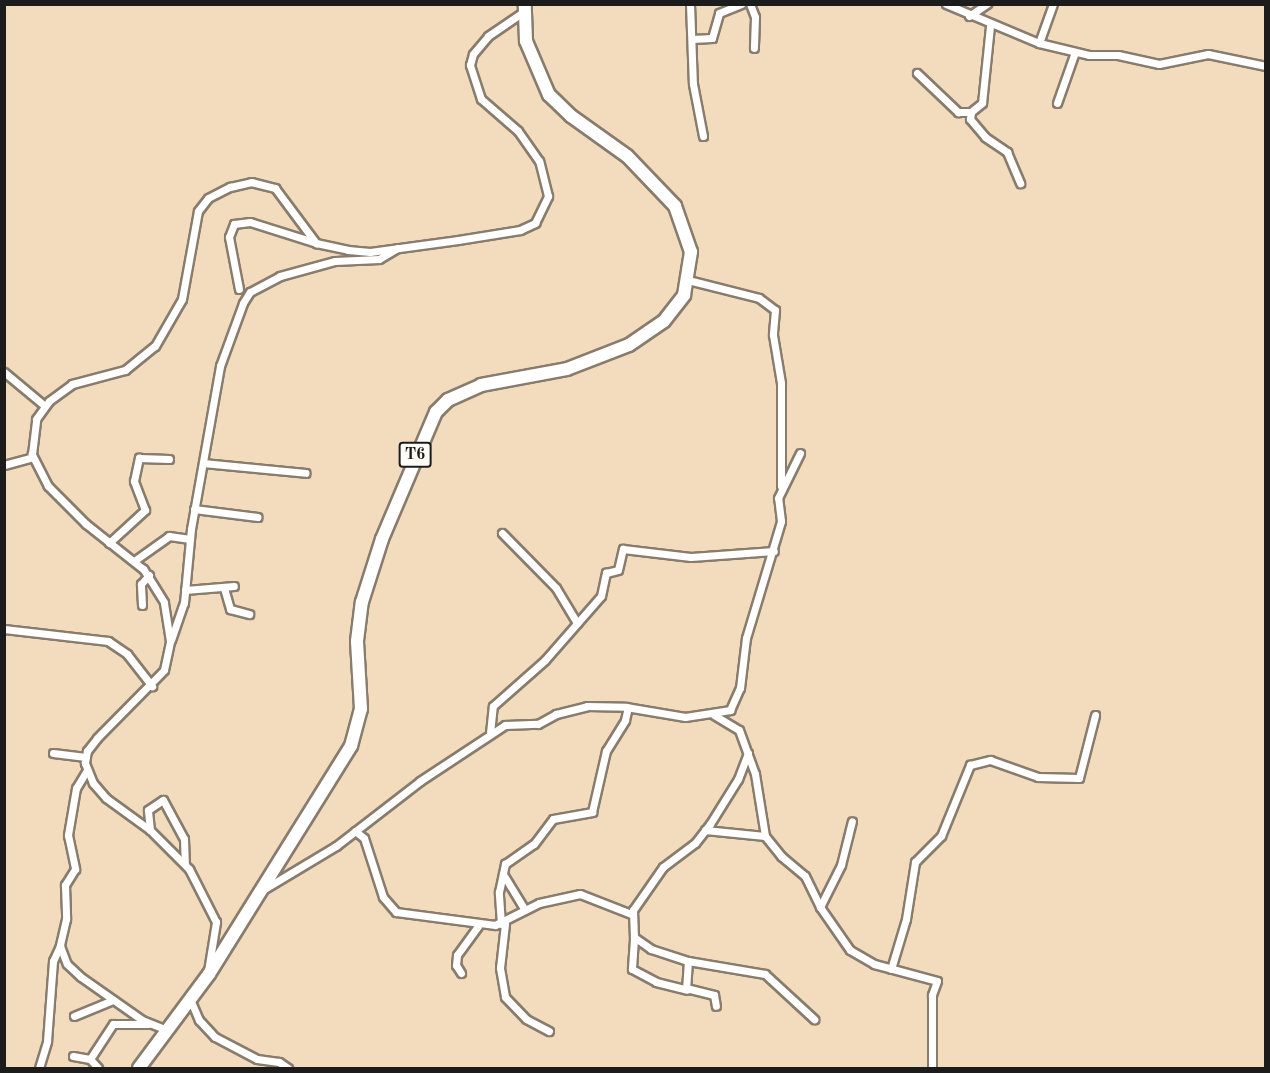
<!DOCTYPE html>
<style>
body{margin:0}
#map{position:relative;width:1270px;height:1073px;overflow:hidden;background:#f3dcbe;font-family:"Old Standard TT",serif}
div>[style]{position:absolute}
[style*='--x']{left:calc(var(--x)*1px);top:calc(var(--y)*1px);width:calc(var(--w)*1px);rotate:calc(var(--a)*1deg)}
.roads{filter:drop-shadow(2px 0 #887c6d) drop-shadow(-2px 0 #887c6d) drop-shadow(0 2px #887c6d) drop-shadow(0 -2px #887c6d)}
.minor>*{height:7px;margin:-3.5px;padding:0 3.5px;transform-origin:3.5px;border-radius:3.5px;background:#fff}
.trunk>*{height:12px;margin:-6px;padding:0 6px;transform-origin:6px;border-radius:6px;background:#fff}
span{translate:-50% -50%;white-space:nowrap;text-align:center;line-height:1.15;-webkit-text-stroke:4.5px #fdfcf7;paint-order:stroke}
.shield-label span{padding:2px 4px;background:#fdfcf7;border:2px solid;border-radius:4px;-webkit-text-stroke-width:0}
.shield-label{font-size:16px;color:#1c1c1c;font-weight:700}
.frame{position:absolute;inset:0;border:6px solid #1c1c1c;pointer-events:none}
</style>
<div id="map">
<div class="roads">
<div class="minor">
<div style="--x:690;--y:4;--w:80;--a:87.9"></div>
<div style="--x:693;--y:84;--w:53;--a:79.1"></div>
<div style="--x:750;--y:4;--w:14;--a:69"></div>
<div style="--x:755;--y:17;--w:31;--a:92"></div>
<div style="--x:946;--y:4;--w:101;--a:22.8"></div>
<div style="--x:1039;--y:43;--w:51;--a:13.5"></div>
<div style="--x:1089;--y:55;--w:29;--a:0"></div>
<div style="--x:1118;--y:55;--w:42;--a:12.4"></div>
<div style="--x:1159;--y:64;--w:50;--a:-11.5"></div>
<div style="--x:1208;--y:54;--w:59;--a:11.7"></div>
<div style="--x:969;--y:16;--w:22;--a:-34"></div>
<div style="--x:990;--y:26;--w:77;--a:95.9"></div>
<div style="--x:982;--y:103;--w:14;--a:141"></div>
<div style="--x:971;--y:112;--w:7;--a:98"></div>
<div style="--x:970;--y:119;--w:23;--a:50"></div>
<div style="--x:985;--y:137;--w:27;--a:34"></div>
<div style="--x:1007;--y:152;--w:34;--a:67"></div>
<div style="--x:692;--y:39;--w:20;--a:-3"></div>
<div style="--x:712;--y:38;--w:26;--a:-74"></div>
<div style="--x:719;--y:13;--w:24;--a:-22"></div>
<div style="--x:1039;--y:43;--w:41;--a:-70.3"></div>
<div style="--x:917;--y:73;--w:57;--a:43.6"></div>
<div style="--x:958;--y:112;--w:13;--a:0"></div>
<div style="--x:1057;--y:103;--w:54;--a:-70.6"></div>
<div style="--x:688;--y:280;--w:73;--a:14.2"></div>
<div style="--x:759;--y:298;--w:20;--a:37"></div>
<div style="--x:775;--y:310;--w:25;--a:95"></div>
<div style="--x:773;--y:335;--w:49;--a:80.5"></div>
<div style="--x:781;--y:383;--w:103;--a:90"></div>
<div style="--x:239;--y:289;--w:53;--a:-100.9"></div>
<div style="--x:229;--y:237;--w:14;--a:-69"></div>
<div style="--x:234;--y:224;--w:16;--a:-7"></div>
<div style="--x:250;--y:222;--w:67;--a:17.4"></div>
<div style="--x:4;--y:372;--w:53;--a:39.7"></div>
<div style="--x:203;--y:463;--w:103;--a:5.5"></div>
<div style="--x:4;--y:465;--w:30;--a:-15"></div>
<div style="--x:194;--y:509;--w:64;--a:7.2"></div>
<div style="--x:502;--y:533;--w:77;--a:45.5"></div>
<div style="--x:556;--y:588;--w:41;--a:59"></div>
<div style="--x:109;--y:543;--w:49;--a:-42.5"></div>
<div style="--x:145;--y:510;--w:31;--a:-111"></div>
<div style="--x:134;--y:481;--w:24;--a:-78"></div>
<div style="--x:139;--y:458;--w:30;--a:2"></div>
<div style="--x:134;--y:561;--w:43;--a:-35.5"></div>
<div style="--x:169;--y:536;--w:21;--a:8"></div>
<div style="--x:224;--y:588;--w:22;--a:74"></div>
<div style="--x:230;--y:609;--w:20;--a:15"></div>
<div style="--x:185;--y:590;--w:49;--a:-4.7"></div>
<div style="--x:142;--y:605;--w:21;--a:-93"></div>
<div style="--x:141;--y:584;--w:12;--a:-48"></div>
<div style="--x:4;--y:629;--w:105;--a:6.6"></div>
<div style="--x:108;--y:641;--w:23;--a:34"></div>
<div style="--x:127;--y:654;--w:41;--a:52"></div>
<div style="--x:171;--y:640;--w:39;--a:-71"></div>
<div style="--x:184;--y:603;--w:74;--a:-84.6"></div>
<div style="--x:191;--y:529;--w:166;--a:-79.9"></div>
<div style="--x:220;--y:366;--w:67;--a:-69.9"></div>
<div style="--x:243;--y:303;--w:13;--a:-58"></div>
<div style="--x:250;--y:292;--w:34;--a:-28"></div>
<div style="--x:280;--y:276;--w:57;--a:-15.3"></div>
<div style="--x:335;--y:261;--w:44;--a:-2.6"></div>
<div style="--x:379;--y:259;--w:21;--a:-31"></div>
<div style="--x:714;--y:715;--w:29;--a:31"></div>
<div style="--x:739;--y:730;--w:47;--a:70"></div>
<div style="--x:755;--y:774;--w:63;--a:80.8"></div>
<div style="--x:765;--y:836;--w:26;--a:51"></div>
<div style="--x:781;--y:856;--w:31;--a:40"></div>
<div style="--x:805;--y:876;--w:34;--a:64"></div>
<div style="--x:820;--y:907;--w:52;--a:55.1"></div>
<div style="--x:850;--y:950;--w:28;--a:30"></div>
<div style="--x:874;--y:964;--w:65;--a:15.1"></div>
<div style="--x:937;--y:981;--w:15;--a:110"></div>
<div style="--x:932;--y:995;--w:73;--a:90"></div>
<div style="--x:490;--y:733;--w:27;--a:-84"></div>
<div style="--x:493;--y:706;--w:69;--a:-41.5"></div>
<div style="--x:545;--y:660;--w:85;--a:-48.8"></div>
<div style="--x:601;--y:596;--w:24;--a:-78"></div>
<div style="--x:606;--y:573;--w:12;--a:-14"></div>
<div style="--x:618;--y:570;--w:22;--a:-77"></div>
<div style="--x:623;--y:549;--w:68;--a:6.7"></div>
<div style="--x:691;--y:557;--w:83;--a:-4.1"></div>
<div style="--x:53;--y:753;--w:33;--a:7"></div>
<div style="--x:748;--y:753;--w:28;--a:111"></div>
<div style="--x:738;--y:779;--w:53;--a:121.9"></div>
<div style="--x:710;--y:824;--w:24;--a:128"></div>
<div style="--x:695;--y:843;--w:40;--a:143"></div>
<div style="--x:663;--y:867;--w:52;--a:124.9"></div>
<div style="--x:633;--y:910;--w:27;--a:88"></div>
<div style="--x:634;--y:937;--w:21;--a:35"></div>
<div style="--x:651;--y:949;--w:39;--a:18"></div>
<div style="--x:688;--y:961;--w:78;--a:9.6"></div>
<div style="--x:765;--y:974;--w:67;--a:42.6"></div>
<div style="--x:87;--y:770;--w:21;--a:121"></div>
<div style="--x:76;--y:788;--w:48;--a:99.7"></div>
<div style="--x:68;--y:835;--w:35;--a:78"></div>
<div style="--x:75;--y:869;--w:19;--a:122"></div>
<div style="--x:65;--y:885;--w:34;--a:88"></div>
<div style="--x:66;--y:919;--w:28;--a:103"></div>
<div style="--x:60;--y:946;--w:19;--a:69"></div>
<div style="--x:67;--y:964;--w:19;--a:43"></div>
<div style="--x:81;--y:977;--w:75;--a:35.2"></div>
<div style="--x:142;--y:1020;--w:27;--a:22"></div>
<div style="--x:150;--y:830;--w:20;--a:-96"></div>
<div style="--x:148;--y:810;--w:18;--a:-34"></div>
<div style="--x:163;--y:800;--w:44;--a:61.7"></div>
<div style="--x:184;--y:839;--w:24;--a:88"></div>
<div style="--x:705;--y:830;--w:60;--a:5.7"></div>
<div style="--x:355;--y:831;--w:11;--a:38"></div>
<div style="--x:364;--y:838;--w:62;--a:72.1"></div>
<div style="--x:383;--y:897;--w:20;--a:49"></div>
<div style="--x:396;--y:912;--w:100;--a:7.5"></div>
<div style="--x:495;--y:925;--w:49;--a:-26.6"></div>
<div style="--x:539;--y:903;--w:42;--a:-12.4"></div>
<div style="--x:580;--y:894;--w:55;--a:21.4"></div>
<div style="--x:503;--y:874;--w:42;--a:58.6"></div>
<div style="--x:266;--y:888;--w:82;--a:-31"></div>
<div style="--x:336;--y:846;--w:106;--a:-37.7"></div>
<div style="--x:420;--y:781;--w:102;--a:-33.4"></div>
<div style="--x:505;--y:725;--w:33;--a:-2"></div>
<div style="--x:538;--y:724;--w:21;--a:-29"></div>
<div style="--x:556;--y:714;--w:32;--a:-14"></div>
<div style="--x:587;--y:706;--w:39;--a:1"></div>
<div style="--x:626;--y:707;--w:60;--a:9.6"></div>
<div style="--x:685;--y:717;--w:46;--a:-8.8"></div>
<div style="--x:730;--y:710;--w:24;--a:-66"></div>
<div style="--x:740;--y:688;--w:50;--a:-83.2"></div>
<div style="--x:746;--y:638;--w:122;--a:-73.3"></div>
<div style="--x:781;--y:521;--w:23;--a:-97"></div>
<div style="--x:778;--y:498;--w:50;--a:-63.9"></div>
<div style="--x:820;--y:907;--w:47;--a:-63.4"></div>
<div style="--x:841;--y:865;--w:45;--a:-76"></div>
<div style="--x:501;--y:924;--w:32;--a:-94"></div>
<div style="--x:499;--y:892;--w:29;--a:-78"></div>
<div style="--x:505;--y:864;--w:35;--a:-35"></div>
<div style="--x:534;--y:844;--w:31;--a:-53"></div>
<div style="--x:553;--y:819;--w:40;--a:-10"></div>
<div style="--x:592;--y:812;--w:63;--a:-77.1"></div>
<div style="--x:606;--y:751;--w:36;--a:-58"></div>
<div style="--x:625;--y:720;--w:13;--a:-77"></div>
<div style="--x:505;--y:924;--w:44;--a:96.5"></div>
<div style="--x:500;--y:968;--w:29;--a:80"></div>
<div style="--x:505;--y:997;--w:30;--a:46"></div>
<div style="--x:526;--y:1019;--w:26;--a:28"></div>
<div style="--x:634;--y:939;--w:30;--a:94"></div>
<div style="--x:632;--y:969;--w:27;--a:28"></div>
<div style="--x:656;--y:982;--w:32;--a:14"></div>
<div style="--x:688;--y:961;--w:27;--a:94"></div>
<div style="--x:686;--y:988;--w:29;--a:14"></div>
<div style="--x:714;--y:995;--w:11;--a:80"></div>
<div style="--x:891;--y:969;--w:52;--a:-73.3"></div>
<div style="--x:906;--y:919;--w:58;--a:-81"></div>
<div style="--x:915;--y:862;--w:37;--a:-45"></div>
<div style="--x:941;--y:836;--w:77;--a:-67.8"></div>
<div style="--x:970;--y:765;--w:21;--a:-14"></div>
<div style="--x:990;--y:760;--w:51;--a:19.5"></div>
<div style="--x:1038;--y:777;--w:41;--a:1.4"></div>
<div style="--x:1079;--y:778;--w:65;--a:-75.7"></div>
<div style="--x:208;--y:971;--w:50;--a:-80.7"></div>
<div style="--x:216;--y:922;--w:59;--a:-117"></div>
<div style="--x:189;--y:869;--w:55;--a:-135"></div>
<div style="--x:150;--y:830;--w:54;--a:-144"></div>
<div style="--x:106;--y:798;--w:20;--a:-131"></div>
<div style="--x:93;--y:783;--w:22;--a:-112"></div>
<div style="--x:85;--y:763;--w:12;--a:-81"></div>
<div style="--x:87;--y:751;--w:16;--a:-52"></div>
<div style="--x:97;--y:738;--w:95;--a:-45.4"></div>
<div style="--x:164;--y:670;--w:30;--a:-78"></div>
<div style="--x:170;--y:641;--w:39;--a:-99"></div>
<div style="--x:164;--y:602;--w:39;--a:-122"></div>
<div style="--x:143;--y:569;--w:73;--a:-141.7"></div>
<div style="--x:86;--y:524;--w:54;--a:-135"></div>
<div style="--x:48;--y:486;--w:36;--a:-117"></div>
<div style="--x:32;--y:454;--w:35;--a:-83"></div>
<div style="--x:36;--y:419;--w:22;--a:-54"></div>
<div style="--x:49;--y:401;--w:29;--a:-36"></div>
<div style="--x:72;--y:384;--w:55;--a:-14.8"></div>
<div style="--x:125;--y:370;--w:38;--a:-39"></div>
<div style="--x:155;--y:346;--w:54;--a:-60.1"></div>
<div style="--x:182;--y:299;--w:89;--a:-79.7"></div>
<div style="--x:198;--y:211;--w:16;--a:-52"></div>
<div style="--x:208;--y:198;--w:25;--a:-27"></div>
<div style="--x:230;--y:187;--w:22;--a:-13"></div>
<div style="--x:251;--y:182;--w:25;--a:14"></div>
<div style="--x:275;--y:188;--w:69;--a:53.3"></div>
<div style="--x:316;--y:243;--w:33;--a:12"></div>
<div style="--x:348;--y:250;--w:22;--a:5"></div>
<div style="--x:370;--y:252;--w:89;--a:-7.8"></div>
<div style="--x:458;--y:240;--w:63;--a:-9.2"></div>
<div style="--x:520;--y:230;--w:17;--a:-25"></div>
<div style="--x:535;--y:223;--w:30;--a:-64"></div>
<div style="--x:548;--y:196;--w:36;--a:-104"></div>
<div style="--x:539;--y:161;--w:37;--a:-125"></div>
<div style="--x:518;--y:131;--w:49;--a:-139.1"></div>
<div style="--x:481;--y:99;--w:36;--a:-108"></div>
<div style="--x:470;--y:65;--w:11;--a:-75"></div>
<div style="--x:473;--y:54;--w:23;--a:-50"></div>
<div style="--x:488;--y:36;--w:42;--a:-34.4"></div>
<div style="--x:461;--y:973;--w:9;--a:-122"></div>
<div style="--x:456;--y:965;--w:10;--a:-84"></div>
<div style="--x:457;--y:955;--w:36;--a:-54"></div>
<div style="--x:190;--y:999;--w:23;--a:67"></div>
<div style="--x:199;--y:1020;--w:23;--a:47"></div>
<div style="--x:215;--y:1037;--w:47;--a:27.6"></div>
<div style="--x:257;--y:1059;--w:22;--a:8"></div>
<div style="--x:279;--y:1062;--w:11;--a:34"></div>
<div style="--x:74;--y:1016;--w:42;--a:-22.3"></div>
<div style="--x:73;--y:1056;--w:17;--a:10"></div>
<div style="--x:90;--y:1059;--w:12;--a:48"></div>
<div style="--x:90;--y:1059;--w:42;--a:-56.7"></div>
<div style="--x:113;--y:1024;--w:35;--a:0"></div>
<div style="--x:39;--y:1068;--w:28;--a:-73"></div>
<div style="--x:47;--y:1041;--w:80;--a:-85.7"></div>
<div style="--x:53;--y:961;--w:17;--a:-65"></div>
</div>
<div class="trunk">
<div style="--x:139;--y:1068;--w:117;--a:-53.3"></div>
<div style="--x:209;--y:974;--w:269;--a:-58.1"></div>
<div style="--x:351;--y:746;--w:38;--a:-75"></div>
<div style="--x:361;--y:709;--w:68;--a:-93.4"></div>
<div style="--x:357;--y:641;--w:39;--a:-83"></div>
<div style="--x:362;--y:602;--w:66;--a:-72.4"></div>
<div style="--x:382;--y:539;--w:138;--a:-67"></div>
<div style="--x:436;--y:412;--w:17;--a:-45"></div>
<div style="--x:448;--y:400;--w:36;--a:-24"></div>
<div style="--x:481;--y:385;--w:87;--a:-10.5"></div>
<div style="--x:567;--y:369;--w:66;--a:-21.2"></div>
<div style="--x:629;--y:345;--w:42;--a:-34.4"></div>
<div style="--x:664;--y:321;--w:33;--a:-52"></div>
<div style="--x:684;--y:295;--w:44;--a:-80.8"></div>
<div style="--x:691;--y:252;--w:49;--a:-109.2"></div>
<div style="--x:675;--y:206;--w:69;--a:-133.8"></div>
<div style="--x:627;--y:156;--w:69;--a:-144.5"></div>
<div style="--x:571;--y:116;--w:30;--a:-136"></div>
<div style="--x:549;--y:95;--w:59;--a:-113.1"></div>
<div style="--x:526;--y:41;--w:37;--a:-92"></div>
</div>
</div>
<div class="shield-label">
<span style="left:415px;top:455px">T6</span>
</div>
<div class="frame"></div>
</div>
